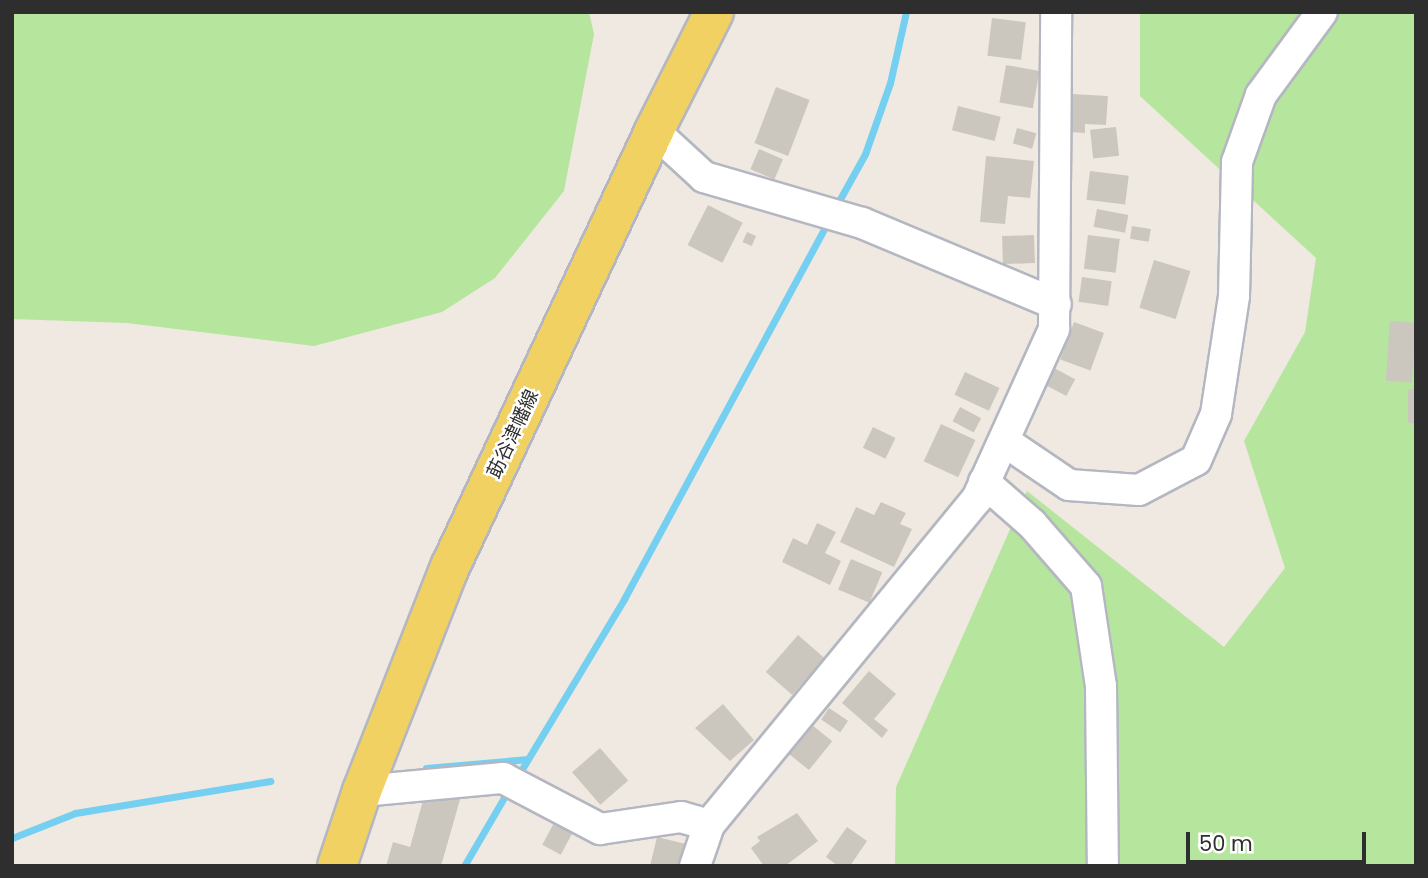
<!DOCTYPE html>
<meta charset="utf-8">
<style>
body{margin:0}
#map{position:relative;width:1428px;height:878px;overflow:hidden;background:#efe9e1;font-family:Poppins,"Noto Sans JP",sans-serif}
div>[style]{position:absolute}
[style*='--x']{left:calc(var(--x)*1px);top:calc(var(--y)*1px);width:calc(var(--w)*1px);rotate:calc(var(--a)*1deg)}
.green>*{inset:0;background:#b6e59e}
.stream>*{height:7px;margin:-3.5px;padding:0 3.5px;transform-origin:3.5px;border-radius:3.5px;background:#75cff0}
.building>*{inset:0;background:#cbc7bf;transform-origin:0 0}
.roads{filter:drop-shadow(2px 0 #b4b7c1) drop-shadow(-2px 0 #b4b7c1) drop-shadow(0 2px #b4b7c1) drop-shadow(0 -2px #b4b7c1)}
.minor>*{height:30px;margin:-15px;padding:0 15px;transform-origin:15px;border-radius:15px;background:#fff}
.major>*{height:38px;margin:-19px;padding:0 19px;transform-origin:19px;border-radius:19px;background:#f2d163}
span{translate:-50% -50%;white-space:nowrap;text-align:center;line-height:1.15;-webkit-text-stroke:5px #fff;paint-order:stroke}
.street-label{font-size:19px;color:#2e2e2e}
.frame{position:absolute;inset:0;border:14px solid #2e2e2e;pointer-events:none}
.scale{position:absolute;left:1186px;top:832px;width:180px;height:32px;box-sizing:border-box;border:4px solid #2e2e2e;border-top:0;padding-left:9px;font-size:21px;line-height:24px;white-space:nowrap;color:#2e2e2e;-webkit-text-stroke:5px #fff;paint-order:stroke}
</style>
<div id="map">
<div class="green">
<div style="clip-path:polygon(12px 12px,589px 12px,594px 34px,564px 191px,495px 278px,442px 312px,314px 346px,127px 323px,12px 319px)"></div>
<div style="clip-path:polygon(1140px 12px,1416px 12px,1416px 866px,895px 866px,896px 787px,1027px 491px,1224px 647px,1285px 568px,1244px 441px,1305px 332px,1316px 258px,1140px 96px)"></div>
</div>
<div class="stream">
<div style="--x:835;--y:208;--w:62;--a:-60.9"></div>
<div style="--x:865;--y:154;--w:75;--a:-70.6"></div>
<div style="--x:890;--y:83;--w:73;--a:-77.3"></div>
<div style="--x:426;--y:768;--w:102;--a:-5"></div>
<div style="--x:516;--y:779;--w:210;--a:-59"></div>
<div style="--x:624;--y:599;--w:429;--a:-61.6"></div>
<div style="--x:12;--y:838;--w:68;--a:-21.6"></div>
<div style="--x:75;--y:813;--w:198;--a:-9.3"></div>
<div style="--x:464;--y:866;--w:89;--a:-59.7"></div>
</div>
<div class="building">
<div style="left:992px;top:18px;width:34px;height:38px;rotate:7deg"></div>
<div style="left:1006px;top:65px;width:34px;height:38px;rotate:10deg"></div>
<div style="left:776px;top:87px;width:36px;height:60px;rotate:21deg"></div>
<div style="clip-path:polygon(1071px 94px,1108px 96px,1106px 125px,1085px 124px,1085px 133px,1069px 132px)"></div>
<div style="left:958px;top:106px;width:44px;height:25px;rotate:14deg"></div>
<div style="left:1116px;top:127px;width:29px;height:26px;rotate:84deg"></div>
<div style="left:1017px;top:128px;width:20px;height:16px;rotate:15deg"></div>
<div style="left:759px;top:149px;width:26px;height:22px;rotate:23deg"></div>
<div style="clip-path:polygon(986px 156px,1034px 161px,1030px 198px,1008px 196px,1005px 224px,980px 222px)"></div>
<div style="left:1090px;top:171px;width:39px;height:29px;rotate:7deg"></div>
<div style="left:708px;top:205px;width:39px;height:45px;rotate:27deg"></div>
<div style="left:1097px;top:209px;width:32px;height:18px;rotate:11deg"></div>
<div style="left:1132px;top:226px;width:19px;height:13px;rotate:9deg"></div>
<div style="left:747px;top:232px;width:10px;height:11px;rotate:24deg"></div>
<div style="left:1034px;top:235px;width:28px;height:32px;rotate:88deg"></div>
<div style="left:1088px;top:235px;width:32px;height:34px;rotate:7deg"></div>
<div style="left:1154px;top:260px;width:38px;height:50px;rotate:17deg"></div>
<div style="left:1082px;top:277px;width:30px;height:25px;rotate:8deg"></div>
<div style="left:1390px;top:321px;width:26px;height:60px;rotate:4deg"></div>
<div style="left:1074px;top:322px;width:32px;height:40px;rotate:20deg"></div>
<div style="left:1054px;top:368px;width:24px;height:19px;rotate:28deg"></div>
<div style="left:965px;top:372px;width:38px;height:25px;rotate:25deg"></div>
<div style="left:1408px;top:389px;width:8px;height:34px"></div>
<div style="left:960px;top:407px;width:24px;height:16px;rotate:28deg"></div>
<div style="left:941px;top:424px;width:38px;height:41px;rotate:25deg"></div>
<div style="left:873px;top:427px;width:25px;height:23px;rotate:26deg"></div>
<div style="clip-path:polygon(881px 502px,906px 513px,900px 524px,912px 529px,894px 567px,840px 542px,856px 507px,874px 515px)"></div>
<div style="clip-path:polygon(817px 523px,836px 532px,825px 553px,841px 561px,830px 585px,782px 562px,793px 538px,807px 545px)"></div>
<div style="left:851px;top:559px;width:34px;height:33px;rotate:23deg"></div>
<div style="left:798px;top:635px;width:35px;height:49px;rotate:41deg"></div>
<div style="clip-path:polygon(869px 671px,896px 694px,874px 719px,888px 730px,882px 738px,842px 703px)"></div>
<div style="clip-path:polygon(723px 704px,754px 740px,730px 761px,695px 728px)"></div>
<div style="left:829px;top:708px;width:23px;height:14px;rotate:34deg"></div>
<div style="left:812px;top:725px;width:26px;height:37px;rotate:39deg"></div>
<div style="left:600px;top:748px;width:43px;height:37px;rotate:49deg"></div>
<div style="clip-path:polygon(461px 796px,441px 866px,386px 866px,393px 842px,410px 847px,424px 797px)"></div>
<div style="clip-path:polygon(797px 813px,818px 841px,785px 866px,764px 866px,751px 848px,760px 841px,757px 837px)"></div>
<div style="left:555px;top:821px;width:21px;height:27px;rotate:28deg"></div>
<div style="clip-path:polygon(847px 827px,867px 841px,850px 866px,838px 866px,826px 857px)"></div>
<div style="clip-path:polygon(657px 837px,686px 844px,681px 866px,650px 866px)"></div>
</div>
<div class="roads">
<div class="minor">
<div style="--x:654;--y:131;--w:68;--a:42.6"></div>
<div style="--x:704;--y:177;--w:165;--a:16.2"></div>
<div style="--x:862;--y:223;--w:210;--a:22.7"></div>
<div style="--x:1004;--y:441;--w:78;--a:34.1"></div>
<div style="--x:1069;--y:485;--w:70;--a:4.1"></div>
<div style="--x:1139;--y:490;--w:64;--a:-27.8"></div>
<div style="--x:1196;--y:460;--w:50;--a:-66.5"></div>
<div style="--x:1216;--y:414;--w:119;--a:-81.3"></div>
<div style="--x:1234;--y:296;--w:134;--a:-88.7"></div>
<div style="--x:1237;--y:162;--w:71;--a:-70.3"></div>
<div style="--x:1261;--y:95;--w:103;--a:-53.7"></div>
<div style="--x:984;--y:482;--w:64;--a:41.2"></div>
<div style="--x:1032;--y:524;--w:82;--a:48.9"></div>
<div style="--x:1086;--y:586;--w:101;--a:81.5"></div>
<div style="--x:1101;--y:686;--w:180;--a:89.4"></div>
<div style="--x:362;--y:791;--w:142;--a:-5.3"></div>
<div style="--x:503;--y:778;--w:110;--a:27.7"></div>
<div style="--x:600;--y:829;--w:82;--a:-8.4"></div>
<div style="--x:681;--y:817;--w:29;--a:16"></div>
<div style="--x:695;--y:866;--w:43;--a:-71.1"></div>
<div style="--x:709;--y:825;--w:422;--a:-50.6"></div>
<div style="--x:977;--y:499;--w:187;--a:-65.6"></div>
<div style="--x:1054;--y:329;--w:317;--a:-89.6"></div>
</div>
<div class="major">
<div style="--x:337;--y:866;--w:79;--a:-71.6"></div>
<div style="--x:362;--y:791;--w:241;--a:-68.6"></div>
<div style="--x:450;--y:567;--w:481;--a:-64.9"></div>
<div style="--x:654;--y:131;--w:133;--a:-63.2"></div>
</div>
</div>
<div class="street-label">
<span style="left:513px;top:434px;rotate:-65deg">莇谷津幡線</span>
</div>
<div class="frame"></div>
<div class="scale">50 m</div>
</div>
